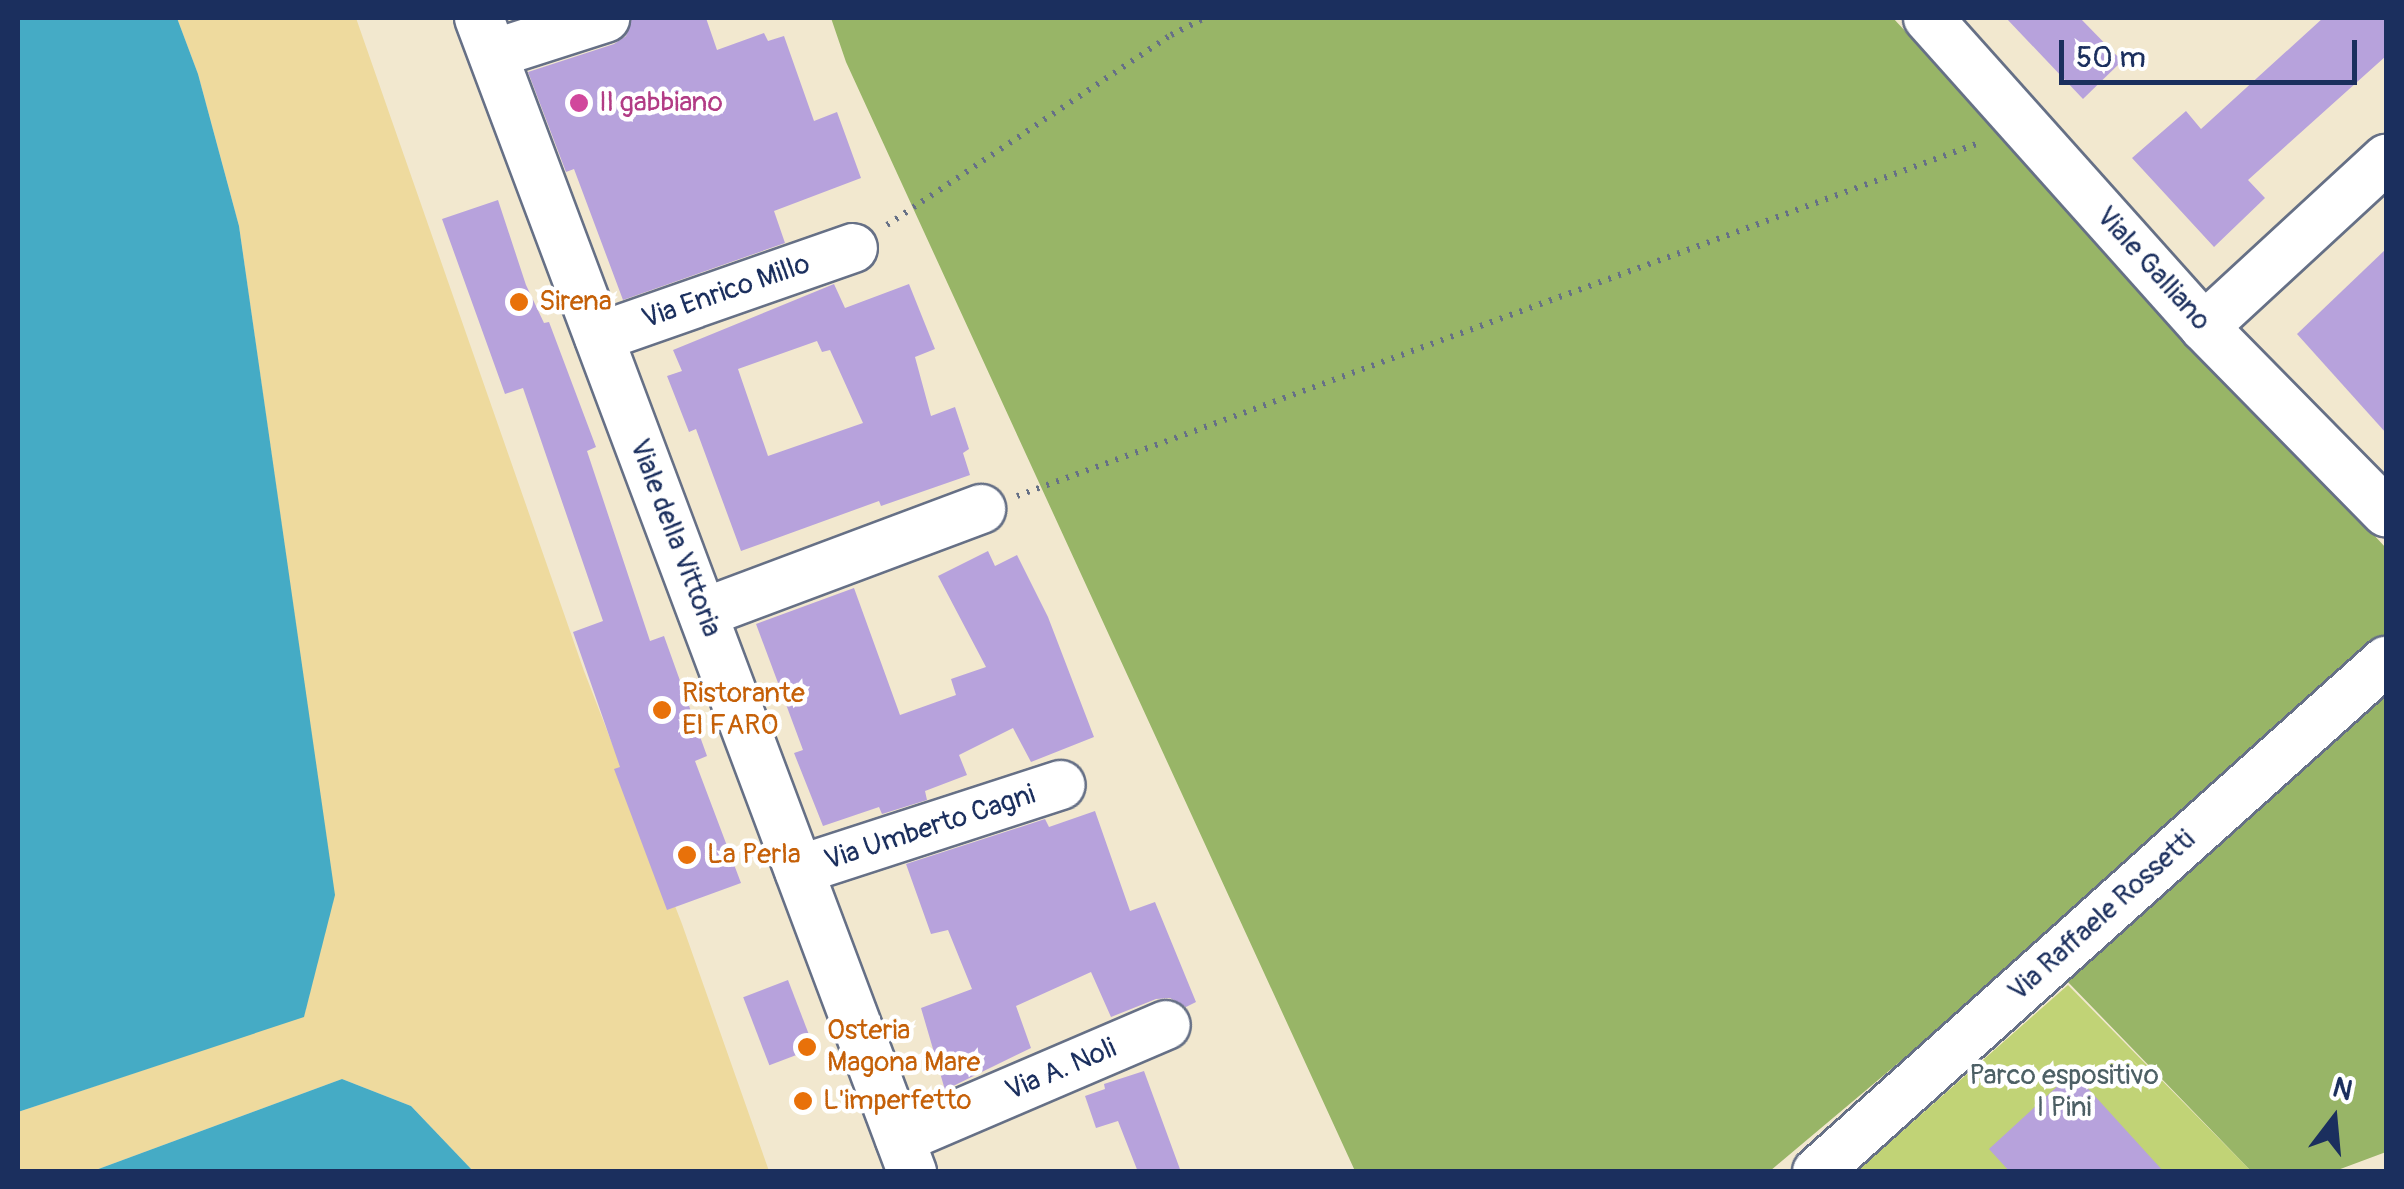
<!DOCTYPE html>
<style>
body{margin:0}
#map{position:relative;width:2404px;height:1189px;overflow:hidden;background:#f2e8cf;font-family:Pangolin,sans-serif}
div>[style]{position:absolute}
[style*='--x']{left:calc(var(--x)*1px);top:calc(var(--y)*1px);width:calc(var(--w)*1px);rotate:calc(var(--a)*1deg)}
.green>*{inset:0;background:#c1d376}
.forest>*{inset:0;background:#98b567}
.sand>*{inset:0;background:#eeda9e}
.water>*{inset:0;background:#45abc5}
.building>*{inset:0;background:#b7a2dc;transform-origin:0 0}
.path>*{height:6px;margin-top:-3px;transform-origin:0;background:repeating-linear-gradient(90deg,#667086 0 2.5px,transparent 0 10.5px)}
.roads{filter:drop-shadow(2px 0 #667086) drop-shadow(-2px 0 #667086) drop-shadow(0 2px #667086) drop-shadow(0 -2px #667086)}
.minor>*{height:48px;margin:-24px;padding:0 24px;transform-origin:24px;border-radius:24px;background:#fff}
.dots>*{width:28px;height:28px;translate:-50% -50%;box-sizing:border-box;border:5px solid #fff;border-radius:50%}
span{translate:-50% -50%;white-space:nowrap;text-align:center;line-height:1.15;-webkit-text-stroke:9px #fff;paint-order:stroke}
.hotel-label{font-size:28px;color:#b23c85}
.left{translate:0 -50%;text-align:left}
.street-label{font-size:28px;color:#1b2f5e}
.food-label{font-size:28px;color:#c56008}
.park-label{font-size:28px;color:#4d6065}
.frame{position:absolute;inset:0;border:20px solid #1b2f5e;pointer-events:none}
.north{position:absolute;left:2284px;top:1069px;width:100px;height:100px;-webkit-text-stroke:8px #fff;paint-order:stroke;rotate:16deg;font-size:28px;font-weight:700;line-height:40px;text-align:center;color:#1b2f5e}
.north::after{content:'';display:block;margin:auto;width:35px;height:45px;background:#1b2f5e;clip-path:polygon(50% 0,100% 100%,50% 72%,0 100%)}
.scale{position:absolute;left:2059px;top:40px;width:298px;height:45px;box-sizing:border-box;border:5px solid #1b2f5e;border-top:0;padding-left:12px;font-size:30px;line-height:35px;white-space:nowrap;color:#1b2f5e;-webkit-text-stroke:8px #fff;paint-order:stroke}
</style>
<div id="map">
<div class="green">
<div style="clip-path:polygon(2068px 985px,2251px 1171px,1856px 1172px)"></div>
</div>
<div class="forest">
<div style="clip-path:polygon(831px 18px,1893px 18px,2386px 548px,2386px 1152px,2335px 1171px,2251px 1171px,2035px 948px,1770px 1171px,1355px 1171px,846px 62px)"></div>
</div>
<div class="sand">
<div style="clip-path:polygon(177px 18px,356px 18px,584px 671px,682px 924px,769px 1171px,473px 1171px,411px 1106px,342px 1079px,93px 1171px,18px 1171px,18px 1112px,304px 1016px,334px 895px,239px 226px,198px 74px)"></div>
</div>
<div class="water">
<div style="clip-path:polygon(18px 18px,177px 18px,198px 74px,239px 226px,335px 895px,304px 1017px,18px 1112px)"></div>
<div style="clip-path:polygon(342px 1079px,411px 1106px,473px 1171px,93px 1171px)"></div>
</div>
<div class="building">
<div style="clip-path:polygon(632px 18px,706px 18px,717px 50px,764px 33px,768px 41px,784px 36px,814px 121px,837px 112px,861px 178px,774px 211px,785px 243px,623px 300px,574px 169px,566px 172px,528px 72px,614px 44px,626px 36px)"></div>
<div style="clip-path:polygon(2006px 18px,2080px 18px,2122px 61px,2083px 99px)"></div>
<div style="clip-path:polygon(2323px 18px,2386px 18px,2386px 56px,2248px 180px,2265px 198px,2214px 247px,2132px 158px,2186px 111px,2201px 129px)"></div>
<div style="clip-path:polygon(498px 200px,526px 285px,544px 323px,549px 322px,596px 447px,587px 451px,650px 641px,664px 636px,707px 756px,695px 761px,741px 883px,667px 910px,614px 769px,620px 767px,573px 632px,603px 621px,523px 388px,505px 394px,442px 219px)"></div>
<div style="clip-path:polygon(2386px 249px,2386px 433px,2297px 334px)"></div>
<div style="clip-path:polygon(evenodd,834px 284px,845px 308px,909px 284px,935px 349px,915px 357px,931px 416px,955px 407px,969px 449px,963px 453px,970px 475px,881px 506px,879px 501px,741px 551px,696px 429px,689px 432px,667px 376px,682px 371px,673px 350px,834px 284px,817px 341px,822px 352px,830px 350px,863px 423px,768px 456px,738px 369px,817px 341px)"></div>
<div style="clip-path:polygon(988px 551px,995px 566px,1017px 555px,1048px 617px,1094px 737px,1031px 762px,1013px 728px,959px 755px,967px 775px,925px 791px,927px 800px,882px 814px,879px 807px,823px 826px,794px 753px,803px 750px,756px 624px,854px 588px,900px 715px,956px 695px,951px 679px,986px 667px,938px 576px)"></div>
<div style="clip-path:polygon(1095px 811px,1130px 911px,1155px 902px,1196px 1002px,1186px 1007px,1170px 998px,1156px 999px,1111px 1017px,1091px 972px,1016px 1006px,1031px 1048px,945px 1090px,921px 1008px,972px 989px,948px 930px,931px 934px,906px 864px,1045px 819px,1049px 827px)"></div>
<div style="left:788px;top:980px;width:73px;height:48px;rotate:69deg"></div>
<div style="clip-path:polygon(1144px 1071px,1181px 1172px,1138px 1172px,1118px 1121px,1096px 1128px,1085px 1096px,1105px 1089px,1104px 1084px)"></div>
<div style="clip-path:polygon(2073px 1072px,2164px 1172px,2010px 1172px,1989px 1149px)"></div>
</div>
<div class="path">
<div style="--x:887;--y:225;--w:342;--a:-33.8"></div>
<div style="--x:1171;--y:35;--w:37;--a:-27"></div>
<div style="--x:1017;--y:496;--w:1028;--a:-20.15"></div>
</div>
<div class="roads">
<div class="minor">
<div style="--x:479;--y:18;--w:1233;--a:69.43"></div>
<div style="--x:1928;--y:18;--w:414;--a:48.2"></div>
<div style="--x:2204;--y:327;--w:260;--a:45.5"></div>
<div style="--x:493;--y:54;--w:118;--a:-17.8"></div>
<div style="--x:2204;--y:327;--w:248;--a:-42.7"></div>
<div style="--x:599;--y:337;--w:269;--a:-19.3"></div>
<div style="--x:703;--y:613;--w:297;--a:-20.5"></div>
<div style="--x:799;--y:870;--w:275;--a:-18"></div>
<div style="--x:900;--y:1139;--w:289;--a:-23.2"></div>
<div style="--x:1817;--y:1172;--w:765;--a:-41.93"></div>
</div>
</div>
<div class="dots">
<div style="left:579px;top:103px;background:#d1479c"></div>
<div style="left:519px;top:302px;background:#e8710a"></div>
<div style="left:662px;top:710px;background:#e8710a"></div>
<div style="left:687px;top:855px;background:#e8710a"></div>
<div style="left:807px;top:1047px;background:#e8710a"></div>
<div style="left:803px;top:1101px;background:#e8710a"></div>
</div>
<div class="hotel-label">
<span class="left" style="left:599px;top:103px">Il gabbiano</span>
</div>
<div class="street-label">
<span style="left:2153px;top:269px;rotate:48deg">Viale Galliano</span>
<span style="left:726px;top:292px;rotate:-19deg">Via Enrico Millo</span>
<span style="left:675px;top:538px;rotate:69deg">Viale della Vittoria</span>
<span style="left:930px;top:828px;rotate:-18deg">Via Umberto Cagni</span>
<span style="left:2102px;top:916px;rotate:-42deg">Via Raffaele Rossetti</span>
<span style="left:1061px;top:1070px;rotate:-23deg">Via A. Noli</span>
</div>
<div class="food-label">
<span class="left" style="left:539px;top:302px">Sirena</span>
<span class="left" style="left:682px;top:710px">Ristorante<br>El FARO</span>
<span class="left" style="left:707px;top:855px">La Perla</span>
<span class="left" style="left:827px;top:1047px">Osteria<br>Magona Mare</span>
<span class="left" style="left:823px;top:1101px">L'imperfetto</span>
</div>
<div class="park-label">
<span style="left:2064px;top:1092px">Parco espositivo<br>I Pini</span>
</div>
<div class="frame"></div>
<div class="north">N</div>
<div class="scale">50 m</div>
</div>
